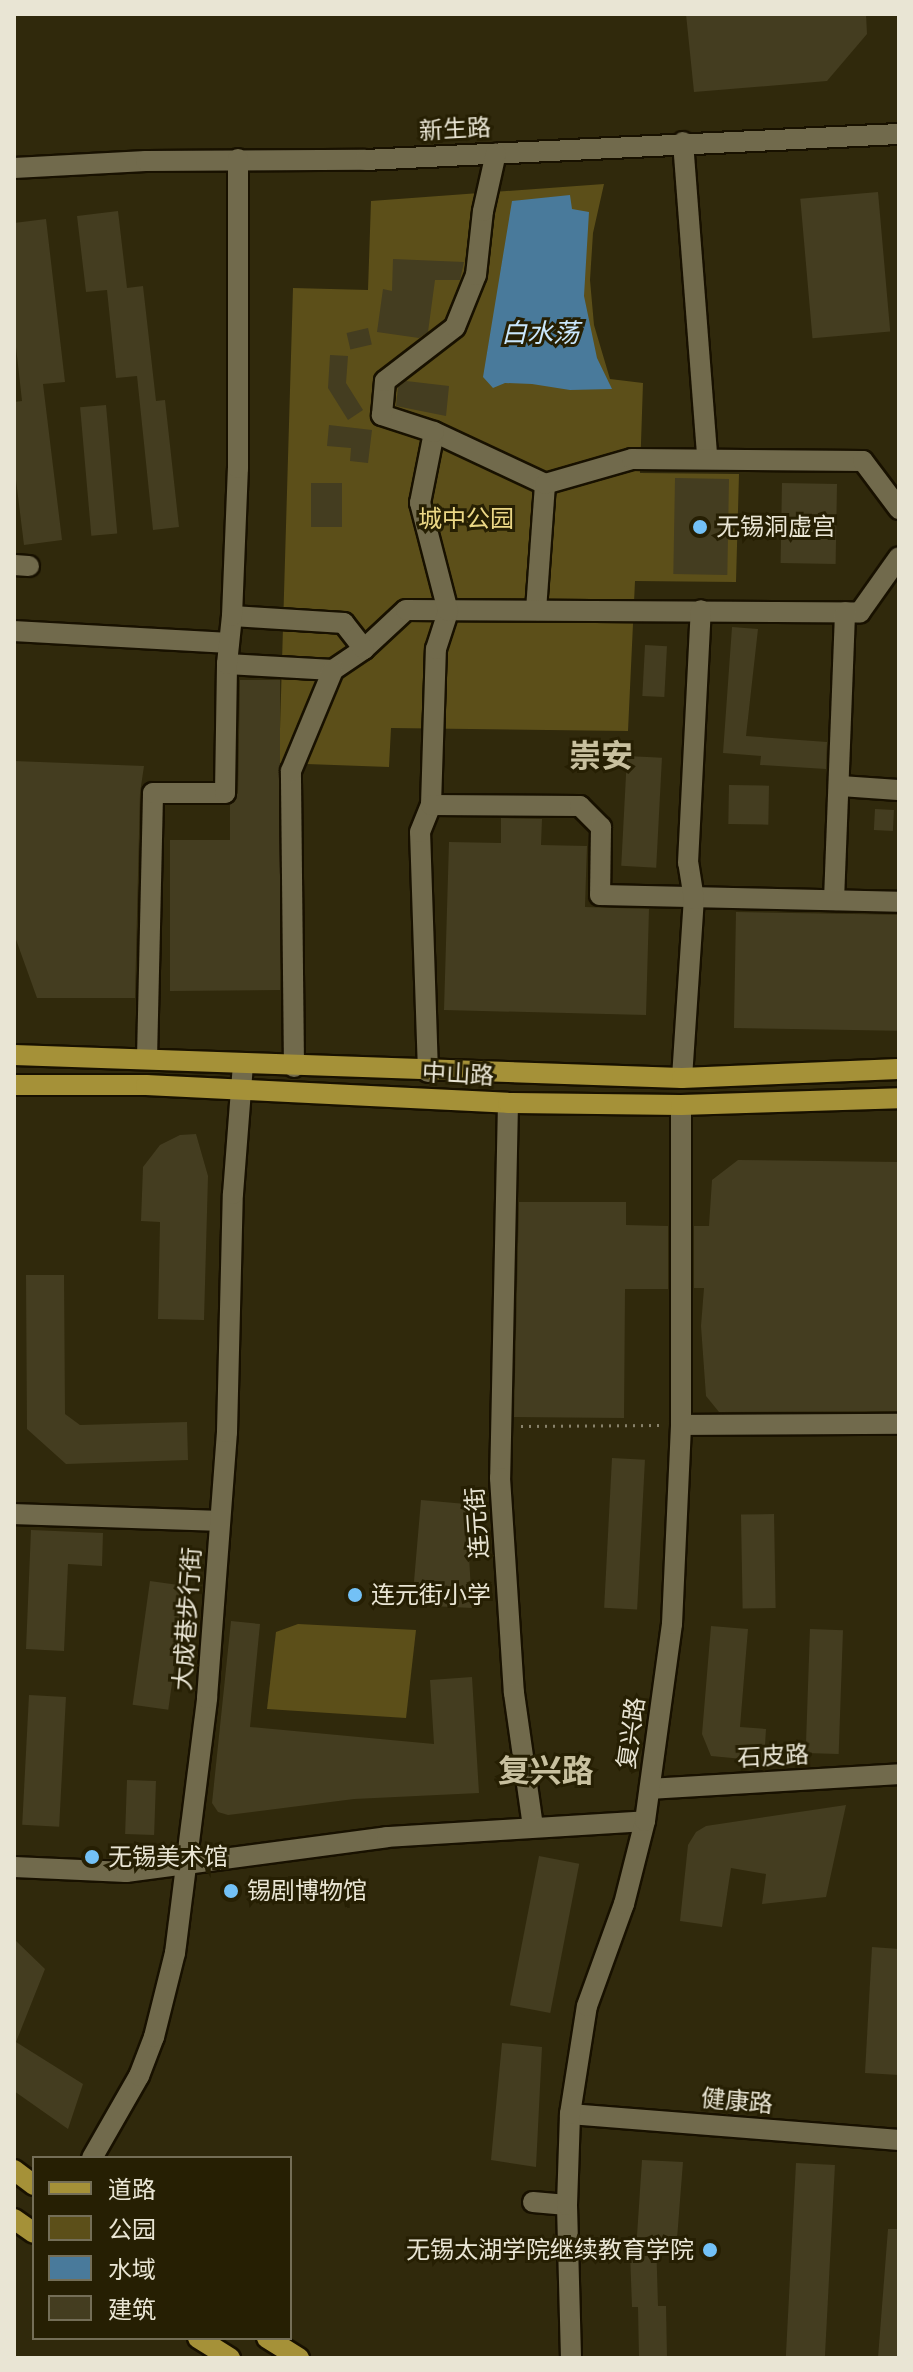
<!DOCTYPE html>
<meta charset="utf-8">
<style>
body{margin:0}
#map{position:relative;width:913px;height:2372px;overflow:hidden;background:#30290c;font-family:Poppins,"Noto Sans SC",sans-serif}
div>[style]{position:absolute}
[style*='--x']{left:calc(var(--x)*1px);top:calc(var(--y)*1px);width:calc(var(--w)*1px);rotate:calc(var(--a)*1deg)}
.green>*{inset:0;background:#5c4f19}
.water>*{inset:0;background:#497a9b}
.building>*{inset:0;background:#443d20;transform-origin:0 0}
.path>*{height:3px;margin-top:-1.5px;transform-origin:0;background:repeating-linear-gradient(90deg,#88826b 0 2px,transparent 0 8px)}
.roads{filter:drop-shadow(2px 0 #181100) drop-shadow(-2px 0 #181100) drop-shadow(0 2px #181100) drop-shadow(0 -2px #181100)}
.minor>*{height:20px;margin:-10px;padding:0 10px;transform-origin:10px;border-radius:10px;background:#716a4c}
.major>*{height:20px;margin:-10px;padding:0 10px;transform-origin:10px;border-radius:10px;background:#a59138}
.dots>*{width:22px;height:22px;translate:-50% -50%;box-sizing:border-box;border:4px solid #261f03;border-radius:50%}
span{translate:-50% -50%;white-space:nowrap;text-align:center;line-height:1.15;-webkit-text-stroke:6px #261f03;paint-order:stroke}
.street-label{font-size:24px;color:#e9e5d4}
.park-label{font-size:24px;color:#ebd785}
.poi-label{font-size:24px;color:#e9e5d4}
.left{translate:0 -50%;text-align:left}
.right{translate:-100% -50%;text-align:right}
.water-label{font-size:26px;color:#cae7fc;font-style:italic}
.district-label{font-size:32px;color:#c8c09f;font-weight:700}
.frame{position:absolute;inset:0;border:16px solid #e9e5d4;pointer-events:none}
.legend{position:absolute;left:32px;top:2156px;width:260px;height:184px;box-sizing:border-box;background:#261f03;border:2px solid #746e57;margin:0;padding:10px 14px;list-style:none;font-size:24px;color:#e9e5d4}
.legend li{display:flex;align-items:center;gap:16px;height:40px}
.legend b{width:40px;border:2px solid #746e57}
</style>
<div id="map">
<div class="green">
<div style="clip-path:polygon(604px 184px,593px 233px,590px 280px,594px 325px,610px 379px,643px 383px,640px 473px,739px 474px,736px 582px,635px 581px,628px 731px,391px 728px,389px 767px,279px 763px,293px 288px,368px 290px,371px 201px)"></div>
<div style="clip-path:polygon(298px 1624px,416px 1630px,406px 1718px,267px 1709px,276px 1632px)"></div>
</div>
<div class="water">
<div style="clip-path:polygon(570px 195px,572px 209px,589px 212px,584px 296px,597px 358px,612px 389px,570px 390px,532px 384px,505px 383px,493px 388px,483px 377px,512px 201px)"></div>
</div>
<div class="building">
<div style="clip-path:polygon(686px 14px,866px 14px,867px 34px,827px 81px,694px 92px)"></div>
<div style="left:878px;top:192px;width:140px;height:78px;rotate:85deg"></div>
<div style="clip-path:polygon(118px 211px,127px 288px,143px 286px,156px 401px,165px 400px,179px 527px,153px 530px,137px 376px,116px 378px,107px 290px,86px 292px,77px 216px)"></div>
<div style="clip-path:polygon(46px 219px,65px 382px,43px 384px,62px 540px,24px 545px,14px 464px,14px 402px,22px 401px,14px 329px,14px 223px)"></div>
<div style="clip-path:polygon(393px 259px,464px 262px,460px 280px,435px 280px,428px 332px,419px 338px,377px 332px,383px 289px,392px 291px)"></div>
<div style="left:368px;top:328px;width:17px;height:22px;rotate:77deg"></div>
<div style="clip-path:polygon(330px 355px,348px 356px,346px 383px,363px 410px,348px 420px,328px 388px)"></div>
<div style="clip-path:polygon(406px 381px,449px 386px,446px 416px,396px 406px,398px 387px)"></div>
<div style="left:106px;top:405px;width:129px;height:26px;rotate:85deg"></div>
<div style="clip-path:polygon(329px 425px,372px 430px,368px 463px,350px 461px,351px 448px,327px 446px)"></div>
<div style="left:675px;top:478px;width:54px;height:96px;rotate:1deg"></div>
<div style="left:311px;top:483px;width:31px;height:44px"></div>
<div style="left:782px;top:483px;width:55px;height:80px;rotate:1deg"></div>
<div style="clip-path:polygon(732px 627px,758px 629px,746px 736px,827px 742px,826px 769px,760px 765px,761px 756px,723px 753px)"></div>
<div style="left:645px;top:645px;width:22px;height:51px;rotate:3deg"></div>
<div style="clip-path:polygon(240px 680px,280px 680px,280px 990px,170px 991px,170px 840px,230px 840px,230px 805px,238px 793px)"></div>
<div style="left:627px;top:756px;width:35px;height:110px;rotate:3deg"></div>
<div style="clip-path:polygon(14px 761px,144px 766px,140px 793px,135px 998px,37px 998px,14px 934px)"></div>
<div style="left:729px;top:785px;width:40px;height:39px;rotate:1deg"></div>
<div style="left:875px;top:809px;width:19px;height:21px;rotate:3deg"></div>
<div style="clip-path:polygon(501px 818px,542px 819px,541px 845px,587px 846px,585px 907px,649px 909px,646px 1015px,444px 1010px,449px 842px,501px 843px)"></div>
<div style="left:736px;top:912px;width:163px;height:116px;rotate:1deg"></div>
<div style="clip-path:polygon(196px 1134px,208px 1176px,204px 1320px,158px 1319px,160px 1222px,141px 1221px,143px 1167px,160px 1145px,180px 1135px)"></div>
<div style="clip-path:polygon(738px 1160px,899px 1162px,899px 1411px,719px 1412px,706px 1396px,701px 1326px,704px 1288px,694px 1288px,694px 1226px,709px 1226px,712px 1180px)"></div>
<div style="clip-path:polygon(519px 1202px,626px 1202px,626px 1225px,668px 1226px,668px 1289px,625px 1289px,624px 1418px,514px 1417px)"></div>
<div style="clip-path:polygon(26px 1275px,64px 1275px,65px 1414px,80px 1425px,187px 1422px,188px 1460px,66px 1464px,27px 1429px)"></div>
<div style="left:612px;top:1458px;width:33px;height:150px;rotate:3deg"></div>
<div style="clip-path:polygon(421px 1500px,466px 1504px,472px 1608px,412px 1605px)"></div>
<div style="left:774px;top:1514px;width:94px;height:33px;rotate:89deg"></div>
<div style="clip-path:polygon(31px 1530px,103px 1533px,102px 1566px,68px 1564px,64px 1651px,26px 1649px)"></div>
<div style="left:150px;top:1581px;width:36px;height:125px;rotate:8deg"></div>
<div style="clip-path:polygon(231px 1621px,260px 1624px,250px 1727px,434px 1744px,430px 1680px,472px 1677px,479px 1793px,354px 1799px,228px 1815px,218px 1812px,212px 1803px)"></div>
<div style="clip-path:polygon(711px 1626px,748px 1629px,740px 1727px,766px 1729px,764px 1761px,711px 1756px,702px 1734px)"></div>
<div style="left:810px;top:1629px;width:33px;height:124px;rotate:2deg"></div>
<div style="left:29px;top:1695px;width:37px;height:130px;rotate:3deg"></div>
<div style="left:127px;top:1780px;width:29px;height:54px;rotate:2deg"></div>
<div style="clip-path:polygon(846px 1805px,826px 1897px,762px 1904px,766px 1874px,731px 1868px,722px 1927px,680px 1921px,688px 1845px,696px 1832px,706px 1826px)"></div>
<div style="left:539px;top:1856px;width:41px;height:152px;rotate:11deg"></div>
<div style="clip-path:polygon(14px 1939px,45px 1969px,16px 2042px,83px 2084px,68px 2129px,14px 2091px)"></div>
<div style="clip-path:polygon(872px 1947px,899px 1949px,899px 2075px,865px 2073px)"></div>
<div style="clip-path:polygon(502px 2043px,542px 2047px,536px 2167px,491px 2160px)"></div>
<div style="clip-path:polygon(642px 2160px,683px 2162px,677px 2239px,656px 2238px,658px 2306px,666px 2306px,667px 2358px,639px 2358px,638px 2307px,632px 2307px,630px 2252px,636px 2251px)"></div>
<div style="left:796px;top:2163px;width:39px;height:196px;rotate:3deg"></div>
<div style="clip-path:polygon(888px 2229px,899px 2229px,899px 2358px,878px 2358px)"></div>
</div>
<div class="path">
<div style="--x:521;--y:1426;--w:140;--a:-0.4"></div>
</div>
<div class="roads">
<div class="minor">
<div style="--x:683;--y:142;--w:316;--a:85.6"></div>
<div style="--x:14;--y:168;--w:132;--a:-3"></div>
<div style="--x:146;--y:161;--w:219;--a:-0.3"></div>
<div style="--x:365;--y:160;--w:535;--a:-2.79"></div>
<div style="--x:434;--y:432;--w:123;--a:25.1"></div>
<div style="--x:14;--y:565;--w:15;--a:4"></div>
<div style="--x:536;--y:610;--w:126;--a:-85.9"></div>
<div style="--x:545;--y:484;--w:91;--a:-16"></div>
<div style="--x:632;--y:459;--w:231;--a:0.5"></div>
<div style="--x:863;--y:461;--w:60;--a:53.1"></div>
<div style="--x:14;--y:631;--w:215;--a:3.2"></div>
<div style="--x:364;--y:649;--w:57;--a:-42.9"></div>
<div style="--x:406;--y:610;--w:454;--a:0.3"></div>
<div style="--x:860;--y:612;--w:67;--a:-54.7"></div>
<div style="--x:227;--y:664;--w:106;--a:3.2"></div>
<div style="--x:333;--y:670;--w:37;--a:-34"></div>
<div style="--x:364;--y:649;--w:33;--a:-128"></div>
<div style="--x:344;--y:623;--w:112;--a:-176.4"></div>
<div style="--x:840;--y:786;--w:59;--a:3.9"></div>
<div style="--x:431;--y:805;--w:156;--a:-88.2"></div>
<div style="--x:436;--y:649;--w:40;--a:-72"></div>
<div style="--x:448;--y:611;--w:112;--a:-104.5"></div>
<div style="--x:420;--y:503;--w:72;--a:-78.8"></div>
<div style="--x:434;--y:432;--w:55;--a:-161.9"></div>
<div style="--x:382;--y:415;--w:34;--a:-85"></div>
<div style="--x:385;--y:381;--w:88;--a:-37.6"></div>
<div style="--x:455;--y:327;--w:56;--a:-68"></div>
<div style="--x:476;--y:275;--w:64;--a:-83.8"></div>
<div style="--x:483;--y:211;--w:59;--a:-77.4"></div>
<div style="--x:834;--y:900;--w:288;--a:-87.8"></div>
<div style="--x:147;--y:1059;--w:266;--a:-88.7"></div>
<div style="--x:153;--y:793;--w:72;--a:0"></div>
<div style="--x:225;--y:793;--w:129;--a:-89.1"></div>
<div style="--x:227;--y:664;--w:48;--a:-84.1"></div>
<div style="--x:232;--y:616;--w:148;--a:-87.7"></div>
<div style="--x:238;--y:468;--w:309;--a:-90"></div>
<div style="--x:294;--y:1067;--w:296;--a:-90.6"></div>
<div style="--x:291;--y:771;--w:109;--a:-67.4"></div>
<div style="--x:428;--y:1072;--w:240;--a:-91.9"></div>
<div style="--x:420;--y:832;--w:29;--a:-68"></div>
<div style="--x:431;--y:805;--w:149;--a:0.4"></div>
<div style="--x:580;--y:806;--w:30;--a:45"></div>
<div style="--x:601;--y:827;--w:68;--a:90.8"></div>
<div style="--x:600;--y:895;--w:299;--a:1.3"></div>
<div style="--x:682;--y:1078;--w:179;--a:-86.2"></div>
<div style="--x:694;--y:899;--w:36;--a:-99"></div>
<div style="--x:688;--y:863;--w:253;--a:-87.1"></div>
<div style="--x:508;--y:1103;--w:375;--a:91.2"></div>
<div style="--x:500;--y:1478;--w:215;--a:86.3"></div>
<div style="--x:514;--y:1693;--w:134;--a:81.9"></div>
<div style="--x:681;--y:1425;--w:218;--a:-0.3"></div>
<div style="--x:14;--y:1514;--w:206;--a:1.9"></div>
<div style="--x:650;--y:1789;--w:249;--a:-3.4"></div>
<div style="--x:14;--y:1867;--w:112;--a:2.6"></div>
<div style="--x:126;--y:1872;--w:263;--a:-7.6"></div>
<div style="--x:387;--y:1837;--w:258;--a:-3.5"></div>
<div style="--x:570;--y:2114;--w:330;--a:4.5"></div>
<div style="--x:92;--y:2158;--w:95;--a:-60.2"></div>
<div style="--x:139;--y:2076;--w:42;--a:-69"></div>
<div style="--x:154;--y:2037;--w:87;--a:-76"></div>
<div style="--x:175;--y:1953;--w:257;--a:-82.8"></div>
<div style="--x:207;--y:1698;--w:267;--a:-85.7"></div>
<div style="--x:227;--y:1432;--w:238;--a:-88.6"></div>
<div style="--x:233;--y:1194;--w:130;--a:-85.6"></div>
<div style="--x:533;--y:2202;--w:34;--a:5"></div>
<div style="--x:571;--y:2358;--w:153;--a:-91.5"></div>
<div style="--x:567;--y:2205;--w:91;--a:-88.1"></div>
<div style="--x:570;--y:2114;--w:109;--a:-81.1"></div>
<div style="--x:587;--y:2006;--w:109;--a:-70.1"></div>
<div style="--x:624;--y:1904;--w:86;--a:-75.8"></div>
<div style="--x:645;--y:1821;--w:199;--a:-82.2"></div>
<div style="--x:672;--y:1624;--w:199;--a:-87.4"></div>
<div style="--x:681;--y:1425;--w:320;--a:-90"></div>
</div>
<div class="major">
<div style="--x:14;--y:1055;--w:668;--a:1.97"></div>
<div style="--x:682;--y:1078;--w:217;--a:-2.4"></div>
<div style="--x:14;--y:1085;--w:132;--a:0"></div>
<div style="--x:146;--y:1085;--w:362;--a:2.8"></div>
<div style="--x:508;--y:1103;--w:173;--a:0.7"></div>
<div style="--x:681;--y:1105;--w:218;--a:-1.8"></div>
<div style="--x:14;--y:2170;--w:25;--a:37"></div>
<div style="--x:14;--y:2219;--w:24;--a:35"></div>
<div style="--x:198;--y:2338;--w:38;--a:32"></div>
<div style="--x:267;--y:2338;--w:38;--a:32"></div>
</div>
</div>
<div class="dots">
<div style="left:700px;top:527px;background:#73c1f6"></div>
<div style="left:355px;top:1595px;background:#73c1f6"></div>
<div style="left:92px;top:1857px;background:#73c1f6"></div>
<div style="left:231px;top:1891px;background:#73c1f6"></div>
<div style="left:710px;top:2250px;background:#73c1f6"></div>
</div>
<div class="street-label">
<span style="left:455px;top:129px;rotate:-3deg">新生路</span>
<span style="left:458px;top:1074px;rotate:3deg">中山路</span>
<span style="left:477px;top:1523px;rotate:-94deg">连元街</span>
<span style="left:187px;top:1619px;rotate:-86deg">大成巷步行街</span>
<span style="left:631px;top:1733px;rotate:-82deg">复兴路</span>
<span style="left:773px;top:1756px;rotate:-3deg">石皮路</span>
<span style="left:737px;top:2101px;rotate:5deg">健康路</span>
</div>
<div class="park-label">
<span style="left:466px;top:519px">城中公园</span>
</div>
<div class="poi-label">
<span class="left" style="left:716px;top:527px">无锡洞虚宫</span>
<span class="left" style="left:371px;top:1595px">连元街小学</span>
<span class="left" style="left:108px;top:1857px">无锡美术馆</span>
<span class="left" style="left:247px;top:1891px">锡剧博物馆</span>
<span class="right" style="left:694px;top:2250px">无锡太湖学院继续教育学院</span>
</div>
<div class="water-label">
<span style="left:540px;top:334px">白水荡</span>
</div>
<div class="district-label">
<span style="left:601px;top:756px">崇安</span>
<span style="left:546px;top:1771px">复兴路</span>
</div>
<div class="frame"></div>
<ul class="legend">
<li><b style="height:10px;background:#a59138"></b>道路</li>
<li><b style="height:22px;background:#5c4f19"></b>公园</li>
<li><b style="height:22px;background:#497a9b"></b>水域</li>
<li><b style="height:22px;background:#443d20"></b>建筑</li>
</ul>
</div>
